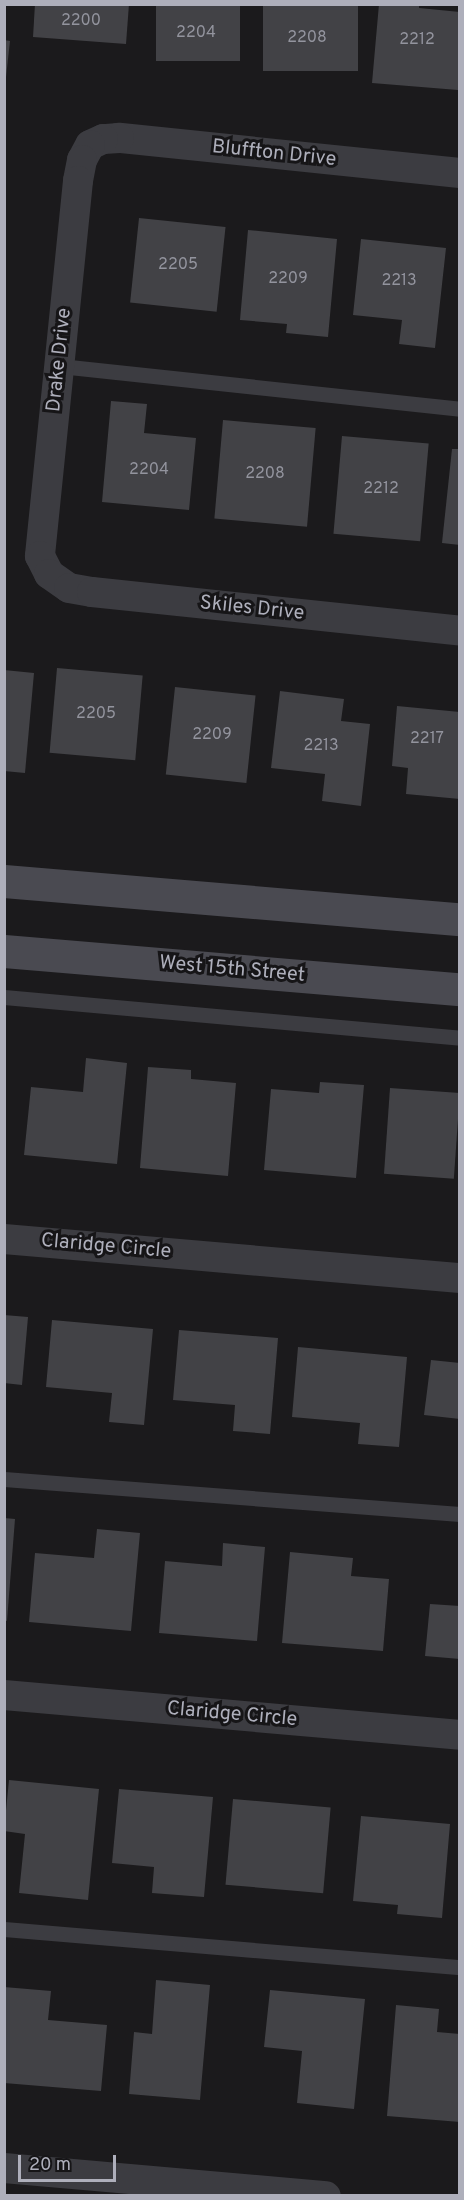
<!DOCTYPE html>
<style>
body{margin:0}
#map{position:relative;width:464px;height:2200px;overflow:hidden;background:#1b1a1c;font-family:Overpass,sans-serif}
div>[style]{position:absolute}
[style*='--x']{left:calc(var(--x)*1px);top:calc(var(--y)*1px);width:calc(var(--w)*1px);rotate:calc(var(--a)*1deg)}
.building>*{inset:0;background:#424246;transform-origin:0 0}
.service>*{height:15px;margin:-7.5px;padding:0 7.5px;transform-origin:7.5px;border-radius:7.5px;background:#3c3c41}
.minor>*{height:30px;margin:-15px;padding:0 15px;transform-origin:15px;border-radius:15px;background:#3c3c41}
.secondary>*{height:33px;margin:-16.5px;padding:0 16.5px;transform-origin:16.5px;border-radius:16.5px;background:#4a4a51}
span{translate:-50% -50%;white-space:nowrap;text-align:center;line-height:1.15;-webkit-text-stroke:6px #161517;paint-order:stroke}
.number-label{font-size:16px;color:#93949e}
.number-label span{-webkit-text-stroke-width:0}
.street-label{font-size:20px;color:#aeafbb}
.frame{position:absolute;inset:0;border:6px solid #aeafbb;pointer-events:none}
.scale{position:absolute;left:18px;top:2155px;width:98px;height:27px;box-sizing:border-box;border:3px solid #aeafbb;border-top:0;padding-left:8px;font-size:18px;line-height:21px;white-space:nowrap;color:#aeafbb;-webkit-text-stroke:4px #161517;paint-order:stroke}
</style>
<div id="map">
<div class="building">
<div style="clip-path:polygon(35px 4px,129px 4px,126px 44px,33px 37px)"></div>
<div style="left:156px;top:4px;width:84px;height:57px"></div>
<div style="left:263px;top:4px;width:95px;height:67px"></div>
<div style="clip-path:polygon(379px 4px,419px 4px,419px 8px,460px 12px,458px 90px,372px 83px)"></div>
<div style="clip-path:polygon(4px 40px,10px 41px,6px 77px,4px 76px)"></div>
<div style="left:139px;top:218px;width:87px;height:85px;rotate:6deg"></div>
<div style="clip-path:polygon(248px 230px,337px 239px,328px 337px,286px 333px,287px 324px,240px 320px)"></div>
<div style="clip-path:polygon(361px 239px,446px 248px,435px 348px,399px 344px,402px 320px,353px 315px)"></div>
<div style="clip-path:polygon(111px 401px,147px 404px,144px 433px,196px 438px,189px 510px,102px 502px)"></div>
<div style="left:223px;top:420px;width:93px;height:99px;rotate:5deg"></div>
<div style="left:342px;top:436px;width:87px;height:98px;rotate:5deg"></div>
<div style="clip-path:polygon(452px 449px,460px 449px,460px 545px,442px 543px)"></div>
<div style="left:57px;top:668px;width:86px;height:85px;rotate:5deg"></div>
<div style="clip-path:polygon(4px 670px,34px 673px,25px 773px,4px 771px)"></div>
<div style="left:175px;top:687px;width:81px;height:88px;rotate:6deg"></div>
<div style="clip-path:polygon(280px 691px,344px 699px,341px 721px,370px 724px,361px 806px,322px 801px,325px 774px,271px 768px)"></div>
<div style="clip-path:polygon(397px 706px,460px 712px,460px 799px,406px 794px,408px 768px,392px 766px)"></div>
<div style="clip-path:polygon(86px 1058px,127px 1063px,117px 1164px,24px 1155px,31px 1087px,83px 1092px)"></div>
<div style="clip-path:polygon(148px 1067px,191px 1070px,191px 1079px,236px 1083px,228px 1176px,140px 1168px)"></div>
<div style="clip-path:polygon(320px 1082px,364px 1085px,356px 1178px,264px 1170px,271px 1089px,319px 1093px)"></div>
<div style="left:390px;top:1088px;width:70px;height:86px;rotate:4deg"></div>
<div style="clip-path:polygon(4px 1315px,28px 1317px,22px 1385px,4px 1383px)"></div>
<div style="clip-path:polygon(52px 1320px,153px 1329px,144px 1425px,109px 1422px,112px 1393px,46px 1387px)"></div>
<div style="clip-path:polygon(179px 1330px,278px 1338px,270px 1434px,233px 1431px,235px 1405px,173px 1400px)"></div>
<div style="clip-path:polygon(298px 1347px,407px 1357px,399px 1447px,358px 1444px,360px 1423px,292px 1417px)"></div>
<div style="clip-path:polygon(431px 1360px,460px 1363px,460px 1419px,424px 1415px)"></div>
<div style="clip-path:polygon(4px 1518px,15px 1519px,7px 1621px,4px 1620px)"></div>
<div style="clip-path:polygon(97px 1529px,140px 1533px,131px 1631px,29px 1622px,35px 1553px,94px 1558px)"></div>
<div style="clip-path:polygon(223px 1543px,265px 1547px,257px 1641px,159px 1633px,165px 1561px,222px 1566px)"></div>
<div style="clip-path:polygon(290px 1552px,353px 1558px,351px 1576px,389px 1579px,383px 1651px,282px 1643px)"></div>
<div style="clip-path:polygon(430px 1604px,460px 1606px,460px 1659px,425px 1656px)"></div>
<div style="clip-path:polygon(9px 1780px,99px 1789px,88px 1900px,19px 1893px,25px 1834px,4px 1831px)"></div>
<div style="clip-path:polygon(119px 1789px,213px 1797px,204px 1897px,152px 1893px,154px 1867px,112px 1863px)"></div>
<div style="left:233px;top:1799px;width:98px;height:86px;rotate:5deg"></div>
<div style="clip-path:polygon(361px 1816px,450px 1824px,442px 1918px,397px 1914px,398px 1905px,353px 1901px)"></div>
<div style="clip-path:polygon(156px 1980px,210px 1985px,200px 2100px,129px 2094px,134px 2032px,152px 2034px)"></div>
<div style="clip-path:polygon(4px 1987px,51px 1991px,48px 2020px,107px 2025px,101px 2091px,4px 2083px)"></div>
<div style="clip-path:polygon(270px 1990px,365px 1999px,354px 2109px,297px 2103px,302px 2051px,264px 2047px)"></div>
<div style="clip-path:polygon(396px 2005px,439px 2009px,437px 2032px,460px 2034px,460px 2122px,387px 2116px)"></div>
</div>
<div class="service">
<div style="--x:60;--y:366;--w:402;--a:6.1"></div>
<div style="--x:4;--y:997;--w:458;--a:5.1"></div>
<div style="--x:4;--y:1479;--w:457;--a:4.4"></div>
<div style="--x:4;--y:1929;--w:458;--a:4.8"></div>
</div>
<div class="minor">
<div style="--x:460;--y:173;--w:343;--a:-174.1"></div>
<div style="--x:119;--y:138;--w:16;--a:176"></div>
<div style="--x:103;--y:139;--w:14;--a:155"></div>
<div style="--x:90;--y:145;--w:17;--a:118"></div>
<div style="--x:82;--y:160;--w:21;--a:101"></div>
<div style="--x:78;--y:181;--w:377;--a:95.8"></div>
<div style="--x:40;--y:556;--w:20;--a:63"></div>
<div style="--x:49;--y:574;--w:24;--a:35"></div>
<div style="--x:69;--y:588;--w:23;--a:10"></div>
<div style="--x:92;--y:592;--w:370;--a:6"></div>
<div style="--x:4;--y:1239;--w:458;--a:4.9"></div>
<div style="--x:4;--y:1695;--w:458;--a:5"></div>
<div style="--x:4;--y:2168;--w:323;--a:5"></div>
</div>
<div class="secondary">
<div style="--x:4;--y:881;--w:458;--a:4.8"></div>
<div style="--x:4;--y:951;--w:458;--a:4.8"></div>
</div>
<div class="number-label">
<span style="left:81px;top:21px">2200</span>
<span style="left:196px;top:33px">2204</span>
<span style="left:307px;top:38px">2208</span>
<span style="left:417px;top:40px">2212</span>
<span style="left:178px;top:265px">2205</span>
<span style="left:288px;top:279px">2209</span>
<span style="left:399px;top:281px">2213</span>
<span style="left:149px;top:470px">2204</span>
<span style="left:265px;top:474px">2208</span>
<span style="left:381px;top:489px">2212</span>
<span style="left:96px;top:714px">2205</span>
<span style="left:212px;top:735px">2209</span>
<span style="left:427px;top:739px">2217</span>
<span style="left:321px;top:746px">2213</span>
</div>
<div class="street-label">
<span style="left:274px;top:154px;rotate:6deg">Bluffton Drive</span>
<span style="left:60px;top:360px;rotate:-84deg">Drake Drive</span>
<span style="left:252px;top:609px;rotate:6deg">Skiles Drive</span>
<span style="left:232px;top:970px;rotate:5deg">West 15th Street</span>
<span style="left:106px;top:1247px;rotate:5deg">Claridge Circle</span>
<span style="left:232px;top:1715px;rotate:5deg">Claridge Circle</span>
</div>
<div class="frame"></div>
<div class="scale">20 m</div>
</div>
